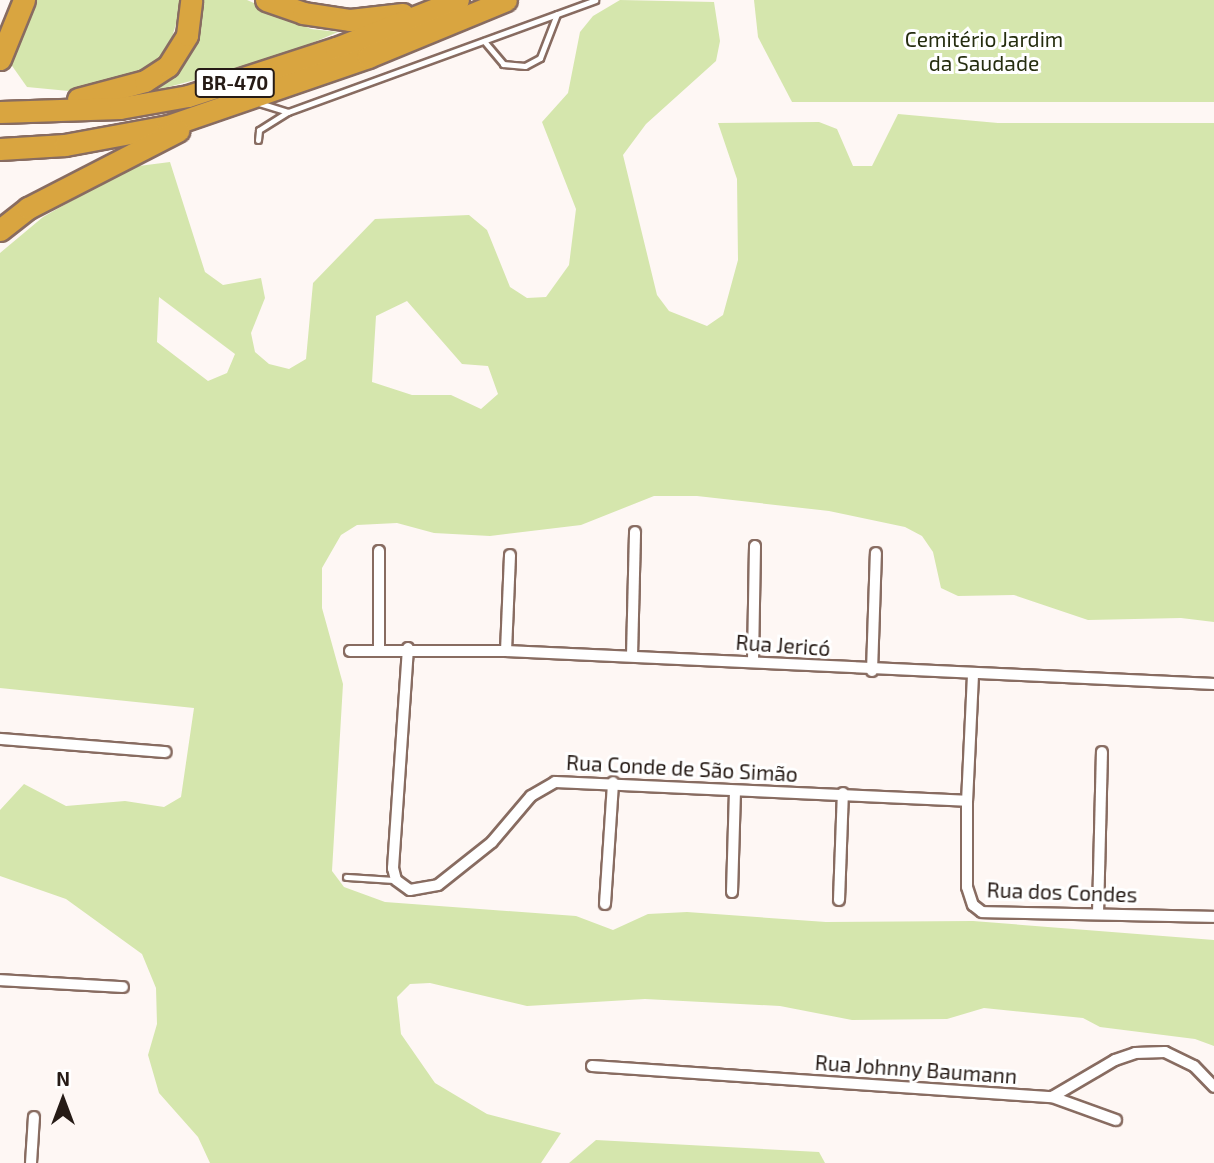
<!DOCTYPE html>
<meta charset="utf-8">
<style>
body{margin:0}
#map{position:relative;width:1214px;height:1163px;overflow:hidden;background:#fef7f4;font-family:"Exo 2",sans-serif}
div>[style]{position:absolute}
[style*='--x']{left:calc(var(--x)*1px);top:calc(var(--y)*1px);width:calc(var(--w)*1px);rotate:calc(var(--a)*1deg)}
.green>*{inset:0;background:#d5e6ad}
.roads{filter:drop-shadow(2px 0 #886c61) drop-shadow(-2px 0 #886c61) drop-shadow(0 2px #886c61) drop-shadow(0 -2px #886c61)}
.lane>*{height:5px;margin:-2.5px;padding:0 2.5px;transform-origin:2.5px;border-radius:2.5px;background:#fff}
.street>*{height:10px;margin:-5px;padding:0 5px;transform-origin:5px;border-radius:5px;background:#fff}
.highway>*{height:21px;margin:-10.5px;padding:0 10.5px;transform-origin:10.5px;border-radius:10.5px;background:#d9a540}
span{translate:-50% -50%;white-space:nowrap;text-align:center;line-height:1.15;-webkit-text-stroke:6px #fff;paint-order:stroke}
.shield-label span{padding:2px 5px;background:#fff;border:2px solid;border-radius:5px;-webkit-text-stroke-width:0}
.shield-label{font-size:19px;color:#261b16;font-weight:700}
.park-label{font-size:21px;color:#252d0f}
.street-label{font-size:21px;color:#261b16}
.north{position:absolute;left:28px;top:1065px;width:70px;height:70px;-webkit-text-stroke:5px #fff;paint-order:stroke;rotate:0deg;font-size:19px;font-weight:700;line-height:28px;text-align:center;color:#261b16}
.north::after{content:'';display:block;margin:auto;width:24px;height:32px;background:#261b16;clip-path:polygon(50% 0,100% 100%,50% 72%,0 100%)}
</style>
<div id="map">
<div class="green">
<div style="clip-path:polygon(35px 0,180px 0,180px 11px,169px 47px,150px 69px,79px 92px,27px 87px,10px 63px)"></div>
<div style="clip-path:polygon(198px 0,247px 0,311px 29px,338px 32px,274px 59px,157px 90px,170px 80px,190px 49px,200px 18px)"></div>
<div style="clip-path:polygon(evenodd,620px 0,714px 2px,720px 41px,716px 61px,646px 124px,623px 155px,657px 295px,669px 311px,707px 326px,723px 315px,738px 260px,737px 179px,718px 123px,819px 122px,837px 129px,853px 166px,872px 166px,898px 114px,998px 123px,1214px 123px,1214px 622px,1181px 618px,1088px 620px,1014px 595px,958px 596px,941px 588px,933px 552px,922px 536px,905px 527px,829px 511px,697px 496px,654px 496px,581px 525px,490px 536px,434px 533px,397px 523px,357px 525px,341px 535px,322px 568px,322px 608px,343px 684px,332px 871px,344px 887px,385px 902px,576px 916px,613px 930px,648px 914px,687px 912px,826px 922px,973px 921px,1214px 940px,1214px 1046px,1195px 1039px,1100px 1027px,1083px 1018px,984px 1008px,947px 1019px,852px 1020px,780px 1006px,645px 999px,527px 1006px,430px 983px,410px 984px,397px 997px,401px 1034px,435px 1083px,487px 1114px,561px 1133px,541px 1163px,210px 1163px,198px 1137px,159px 1093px,148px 1055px,157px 1024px,156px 988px,142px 954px,66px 899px,0 876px,0 810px,24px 784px,66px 806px,125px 801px,164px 807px,181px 797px,194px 708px,0 688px,0 253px,43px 217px,131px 167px,170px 162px,205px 272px,223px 285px,261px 278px,265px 298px,251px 333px,255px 352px,269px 364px,289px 369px,306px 359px,313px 283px,375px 219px,469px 215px,487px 230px,510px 287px,527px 298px,546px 297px,569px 265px,576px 209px,542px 122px,568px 93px,580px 32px,593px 16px,620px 0,159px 297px,235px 354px,227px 373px,208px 381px,157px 342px,159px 297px,620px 0,407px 301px,462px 364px,488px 366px,498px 394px,481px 409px,451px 395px,412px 395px,372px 382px,376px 316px,407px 301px)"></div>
<div style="clip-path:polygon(754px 0,1214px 0,1214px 102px,792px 102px,758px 37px)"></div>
<div style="clip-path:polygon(596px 1140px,819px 1152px,825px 1163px,569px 1163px)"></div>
</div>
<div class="roads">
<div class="lane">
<div style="--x:484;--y:41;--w:30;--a:50"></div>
<div style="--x:503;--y:64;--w:22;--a:5"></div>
<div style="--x:525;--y:66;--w:17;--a:-28"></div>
<div style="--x:540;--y:58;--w:47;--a:-68.9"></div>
<div style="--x:259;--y:103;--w:30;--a:17"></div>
<div style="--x:258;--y:140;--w:10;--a:-84"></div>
<div style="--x:259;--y:130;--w:34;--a:-32"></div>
<div style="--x:288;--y:112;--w:327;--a:-20"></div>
<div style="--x:346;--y:877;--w:49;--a:3.5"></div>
</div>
<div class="street">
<div style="--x:379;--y:551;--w:97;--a:90"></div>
<div style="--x:408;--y:648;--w:221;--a:93.9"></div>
<div style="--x:393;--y:868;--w:12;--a:76"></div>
<div style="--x:396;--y:880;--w:17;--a:36"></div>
<div style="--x:410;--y:890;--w:28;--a:-10"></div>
<div style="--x:438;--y:885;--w:69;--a:-38.5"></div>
<div style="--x:492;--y:842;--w:60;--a:-49.7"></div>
<div style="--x:531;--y:796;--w:28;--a:-30"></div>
<div style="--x:555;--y:782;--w:412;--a:2.6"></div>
<div style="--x:350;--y:651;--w:156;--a:0"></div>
<div style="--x:506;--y:651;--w:709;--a:2.67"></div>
<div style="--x:506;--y:651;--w:96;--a:-87.6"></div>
<div style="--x:632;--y:656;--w:124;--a:-88.6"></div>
<div style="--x:753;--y:661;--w:115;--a:-89"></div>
<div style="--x:872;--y:671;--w:118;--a:-88.1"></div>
<div style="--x:973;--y:675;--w:126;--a:92.7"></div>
<div style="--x:967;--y:801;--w:86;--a:90"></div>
<div style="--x:967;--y:887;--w:19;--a:72"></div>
<div style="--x:973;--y:905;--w:11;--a:38"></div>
<div style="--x:982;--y:912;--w:232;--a:1.2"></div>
<div style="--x:0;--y:739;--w:166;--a:4.5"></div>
<div style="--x:732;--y:892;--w:99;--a:-88.3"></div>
<div style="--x:839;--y:900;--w:107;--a:-87.9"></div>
<div style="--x:605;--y:904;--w:122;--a:-86.2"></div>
<div style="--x:1098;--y:914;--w:162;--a:-88.6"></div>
<div style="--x:0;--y:980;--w:123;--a:3.3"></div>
<div style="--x:592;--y:1066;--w:461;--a:3.9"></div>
<div style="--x:1052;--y:1097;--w:73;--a:-30.4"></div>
<div style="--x:1115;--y:1060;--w:21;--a:-19"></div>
<div style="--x:1135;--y:1053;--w:30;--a:-2"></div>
<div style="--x:1165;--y:1052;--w:32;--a:26"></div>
<div style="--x:1194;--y:1066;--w:29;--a:46"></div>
<div style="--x:1052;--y:1097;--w:68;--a:19.8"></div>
<div style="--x:31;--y:1163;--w:46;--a:-86.3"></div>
</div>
<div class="highway">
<div style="--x:266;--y:0;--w:39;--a:19"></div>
<div style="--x:303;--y:13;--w:48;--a:8.5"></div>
<div style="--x:350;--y:20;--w:53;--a:-6.5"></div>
<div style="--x:0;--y:59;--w:64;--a:-67.9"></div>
<div style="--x:78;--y:99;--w:69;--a:-15"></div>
<div style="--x:145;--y:81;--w:27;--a:-33"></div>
<div style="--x:168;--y:66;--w:36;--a:-58"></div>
<div style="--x:187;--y:35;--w:35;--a:-83"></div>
<div style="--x:0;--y:112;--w:120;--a:-1.9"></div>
<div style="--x:120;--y:108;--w:69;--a:-10"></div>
<div style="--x:188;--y:96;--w:156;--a:-18"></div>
<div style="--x:336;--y:48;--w:131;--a:-21.5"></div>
<div style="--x:0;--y:149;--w:65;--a:-3.5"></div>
<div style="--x:65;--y:145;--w:105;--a:-10.5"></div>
<div style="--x:168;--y:126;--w:212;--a:-19"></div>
<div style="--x:368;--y:57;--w:149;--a:-22.4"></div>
<div style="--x:0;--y:230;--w:36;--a:-38"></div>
<div style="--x:28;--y:208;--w:169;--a:-27.2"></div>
</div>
</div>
<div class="shield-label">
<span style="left:235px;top:83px">BR-470</span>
</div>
<div class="park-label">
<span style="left:984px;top:51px">Cemitério Jardim<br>da Saudade</span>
</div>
<div class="street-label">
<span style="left:783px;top:645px;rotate:4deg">Rua Jericó</span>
<span style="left:682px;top:768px;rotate:3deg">Rua Conde de São Simão</span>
<span style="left:1062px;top:892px;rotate:2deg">Rua dos Condes</span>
<span style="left:916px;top:1069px;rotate:4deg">Rua Johnny Baumann</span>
</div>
<div class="north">N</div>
</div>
